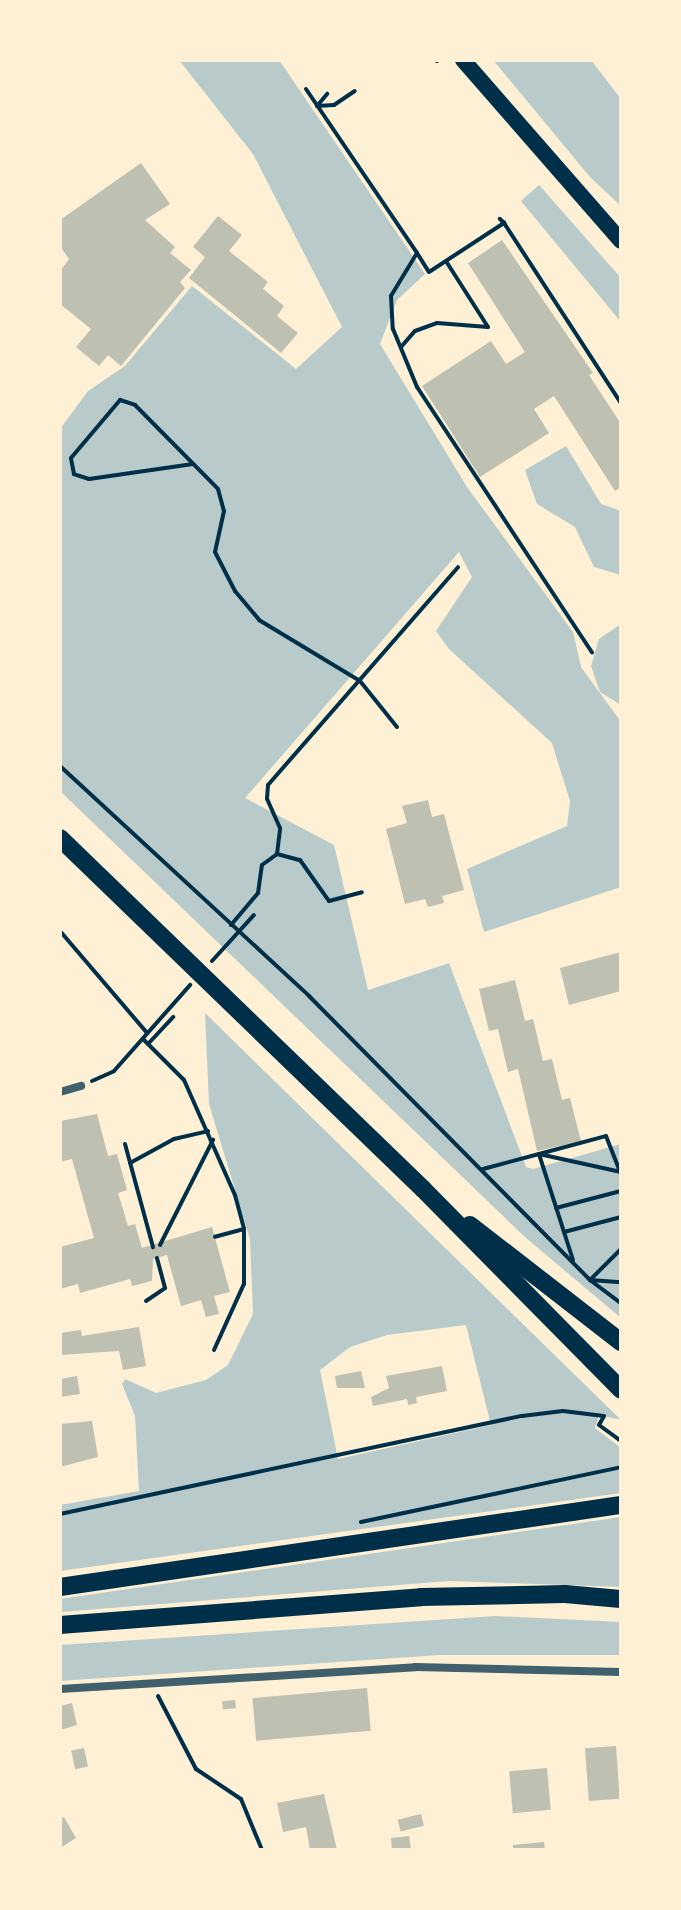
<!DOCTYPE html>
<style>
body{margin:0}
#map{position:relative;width:681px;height:1910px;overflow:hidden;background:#fdf0d5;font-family:"Open Sans",sans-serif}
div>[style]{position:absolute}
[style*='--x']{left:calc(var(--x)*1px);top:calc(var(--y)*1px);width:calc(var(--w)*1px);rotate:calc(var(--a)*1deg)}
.green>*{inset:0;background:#b9caca}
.building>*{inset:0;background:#bec0b2;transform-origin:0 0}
.path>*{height:4px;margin:-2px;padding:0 2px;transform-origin:2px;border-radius:2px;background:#003049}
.minor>*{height:8px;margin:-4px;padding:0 4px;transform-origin:4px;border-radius:4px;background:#3f606c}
.secondary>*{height:16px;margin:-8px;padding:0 8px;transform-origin:8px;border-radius:8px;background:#003049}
.primary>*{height:18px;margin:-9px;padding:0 9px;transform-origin:9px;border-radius:9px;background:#003049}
span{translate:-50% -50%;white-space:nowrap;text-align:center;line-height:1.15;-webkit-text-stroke:6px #fdf0d5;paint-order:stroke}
.frame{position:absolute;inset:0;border:62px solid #fdf0d5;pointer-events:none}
</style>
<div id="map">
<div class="green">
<div style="clip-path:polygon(179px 60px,279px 60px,425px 274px,397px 300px,380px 344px,467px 487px,573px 632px,581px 667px,621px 722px,621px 887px,484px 932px,467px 869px,567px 826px,570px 801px,552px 743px,449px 649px,436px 631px,472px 577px,459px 552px,245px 798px,334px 845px,368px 990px,449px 963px,526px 1167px,533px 1169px,621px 1144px,621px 1318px,525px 1237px,60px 791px,60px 429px,88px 391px,125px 366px,192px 286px,296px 369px,342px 327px,253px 154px)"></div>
<div style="clip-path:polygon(493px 60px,591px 60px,621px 99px,621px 206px,590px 177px)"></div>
<div style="clip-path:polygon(539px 185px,621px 278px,621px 322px,521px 201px)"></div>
<div style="clip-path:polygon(566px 446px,601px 504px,621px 511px,621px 575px,594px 567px,575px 527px,537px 504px,525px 470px)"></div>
<div style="clip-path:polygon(621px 624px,621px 705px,600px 692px,591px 666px,599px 639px)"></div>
<div style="clip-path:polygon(evenodd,205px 1013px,621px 1420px,599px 1415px,595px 1428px,621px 1448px,621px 1493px,60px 1571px,60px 1505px,139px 1491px,135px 1416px,122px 1384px,125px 1379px,156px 1393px,206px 1380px,228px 1365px,253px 1314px,250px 1239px,209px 1104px,205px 1013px,466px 1325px,491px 1425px,338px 1459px,320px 1370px,350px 1347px,387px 1335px,466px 1325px)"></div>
<div style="clip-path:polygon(621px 1517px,621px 1587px,449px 1581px,60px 1612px,60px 1599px)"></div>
<div style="clip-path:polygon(495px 1616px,621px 1622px,621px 1655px,440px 1655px,60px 1681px,60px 1645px)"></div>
</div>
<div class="building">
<div style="clip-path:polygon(141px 163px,170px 204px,145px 220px,175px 247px,170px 253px,191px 270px,180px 282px,185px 288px,121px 366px,108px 355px,99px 366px,76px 347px,91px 329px,60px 304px,60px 271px,69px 259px,60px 246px,60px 220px)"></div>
<div style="clip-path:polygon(218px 216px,242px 235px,229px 251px,268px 282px,263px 289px,284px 306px,277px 316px,298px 333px,281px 353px,189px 278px,205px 257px,193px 247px)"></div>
<div style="clip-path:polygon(502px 240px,593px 373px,589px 375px,621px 424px,621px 487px,615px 491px,554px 396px,534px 409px,549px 433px,480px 477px,422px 386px,491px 341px,506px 364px,525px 352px,468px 263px)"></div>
<div style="clip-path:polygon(428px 800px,432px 817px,444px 814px,464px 890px,442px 896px,444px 903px,428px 907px,425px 899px,405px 904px,386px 829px,407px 823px,402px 806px)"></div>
<div style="clip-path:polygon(621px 952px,621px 991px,569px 1005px,560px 968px)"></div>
<div style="clip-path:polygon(515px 980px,525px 1021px,533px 1019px,543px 1061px,552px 1059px,562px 1100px,570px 1098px,581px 1141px,537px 1151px,518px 1069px,508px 1072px,498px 1029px,489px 1031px,479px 989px)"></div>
<div style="clip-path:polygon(97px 1114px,108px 1156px,117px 1154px,127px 1190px,118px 1193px,128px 1226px,135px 1224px,142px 1248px,212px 1227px,230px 1292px,214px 1296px,219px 1314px,206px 1317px,201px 1300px,181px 1306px,167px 1255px,153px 1259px,152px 1281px,132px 1286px,130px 1279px,80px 1293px,78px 1284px,60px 1289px,60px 1247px,94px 1238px,72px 1159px,60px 1162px,60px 1121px)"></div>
<div style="clip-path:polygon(139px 1327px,146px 1366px,123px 1370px,119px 1351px,60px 1355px,60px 1333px,81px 1330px,82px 1336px)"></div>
<div style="clip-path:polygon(442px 1366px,447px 1391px,416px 1397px,417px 1403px,408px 1405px,407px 1399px,373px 1406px,371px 1397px,389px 1388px,386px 1376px)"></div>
<div style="clip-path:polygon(361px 1371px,365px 1388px,337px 1388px,335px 1376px)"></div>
<div style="clip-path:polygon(77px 1376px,80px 1394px,60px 1397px,60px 1379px)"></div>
<div style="clip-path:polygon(92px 1421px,98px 1457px,60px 1467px,60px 1424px)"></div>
<div style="left:367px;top:1688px;width:43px;height:115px;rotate:85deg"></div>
<div style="left:235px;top:1700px;width:8px;height:13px;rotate:83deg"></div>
<div style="clip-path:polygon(72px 1703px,77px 1725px,60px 1730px,60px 1706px)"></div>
<div style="left:616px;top:1746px;width:53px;height:31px;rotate:86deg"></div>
<div style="left:84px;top:1748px;width:19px;height:13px;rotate:78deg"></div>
<div style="left:547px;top:1768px;width:42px;height:38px;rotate:85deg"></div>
<div style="clip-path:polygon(324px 1794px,337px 1850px,310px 1850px,306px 1827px,283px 1832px,277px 1803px)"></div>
<div style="left:421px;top:1814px;width:12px;height:24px;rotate:76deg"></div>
<div style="clip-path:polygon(64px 1817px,76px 1838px,60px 1848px,60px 1819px)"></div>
<div style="clip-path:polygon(409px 1836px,411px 1850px,392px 1850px,391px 1838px)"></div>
<div style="clip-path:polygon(544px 1842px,545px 1850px,513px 1850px,513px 1845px)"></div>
</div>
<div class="path">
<div style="--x:437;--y:61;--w:2;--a:-27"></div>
<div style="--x:306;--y:89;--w:198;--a:55.9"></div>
<div style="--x:417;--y:253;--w:50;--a:121.2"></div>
<div style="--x:391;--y:296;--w:33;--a:87"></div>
<div style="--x:393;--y:329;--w:63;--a:67.5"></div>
<div style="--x:417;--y:387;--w:318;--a:56.6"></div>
<div style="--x:317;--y:106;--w:17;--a:-3"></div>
<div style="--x:334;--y:105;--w:25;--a:-34"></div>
<div style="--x:317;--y:106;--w:16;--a:-50"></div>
<div style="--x:504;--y:223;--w:215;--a:57"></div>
<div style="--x:417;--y:253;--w:22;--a:58"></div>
<div style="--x:429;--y:272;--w:90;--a:-33.2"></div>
<div style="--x:504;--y:223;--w:6;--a:-135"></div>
<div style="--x:401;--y:347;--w:21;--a:-49"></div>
<div style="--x:415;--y:331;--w:23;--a:-20"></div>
<div style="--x:437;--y:323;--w:51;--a:4.5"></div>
<div style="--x:488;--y:327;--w:78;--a:-122.5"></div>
<div style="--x:193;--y:464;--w:105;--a:171.8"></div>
<div style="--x:89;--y:479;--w:16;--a:-162"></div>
<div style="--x:74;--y:474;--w:16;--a:-101"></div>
<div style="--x:71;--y:458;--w:76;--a:-49.8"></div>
<div style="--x:120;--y:400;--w:16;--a:18"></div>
<div style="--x:135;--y:405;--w:118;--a:45.3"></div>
<div style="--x:218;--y:489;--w:23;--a:75"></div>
<div style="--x:224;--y:511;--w:42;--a:102.4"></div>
<div style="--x:215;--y:552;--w:44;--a:62.9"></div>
<div style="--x:235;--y:591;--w:38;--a:50"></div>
<div style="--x:259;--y:620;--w:118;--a:31.1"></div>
<div style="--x:360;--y:681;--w:59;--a:51.2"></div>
<div style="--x:60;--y:766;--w:339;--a:42.7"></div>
<div style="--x:309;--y:996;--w:400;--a:45.3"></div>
<div style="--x:590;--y:1280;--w:39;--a:37"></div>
<div style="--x:277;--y:854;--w:26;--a:-83"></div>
<div style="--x:280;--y:828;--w:32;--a:-114"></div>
<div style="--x:267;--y:799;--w:14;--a:-86"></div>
<div style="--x:268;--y:785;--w:289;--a:-48.9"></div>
<div style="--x:231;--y:925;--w:42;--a:-49.8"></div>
<div style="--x:258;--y:893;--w:28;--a:-82"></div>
<div style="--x:262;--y:865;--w:19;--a:-36"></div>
<div style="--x:277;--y:854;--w:24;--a:15"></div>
<div style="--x:300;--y:860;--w:50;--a:54.7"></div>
<div style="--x:329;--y:901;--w:34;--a:-15"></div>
<div style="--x:60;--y:931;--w:134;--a:49.5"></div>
<div style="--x:212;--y:961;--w:62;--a:-47.6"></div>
<div style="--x:143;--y:1039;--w:58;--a:45"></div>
<div style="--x:184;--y:1080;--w:126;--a:66.1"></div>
<div style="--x:235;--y:1195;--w:35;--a:75"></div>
<div style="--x:244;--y:1229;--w:30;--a:165"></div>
<div style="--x:148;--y:1044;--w:37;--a:-47"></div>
<div style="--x:92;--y:1081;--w:24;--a:-24"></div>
<div style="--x:114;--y:1071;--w:115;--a:-48.5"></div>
<div style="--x:125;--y:1144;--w:107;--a:74.8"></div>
<div style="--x:130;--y:1163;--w:50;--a:-28.6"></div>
<div style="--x:174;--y:1139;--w:35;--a:-13"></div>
<div style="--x:483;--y:1169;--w:58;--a:-15"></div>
<div style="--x:539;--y:1154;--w:84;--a:12.4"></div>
<div style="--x:556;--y:1208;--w:67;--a:-14.7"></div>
<div style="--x:564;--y:1232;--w:59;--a:-14.7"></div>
<div style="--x:160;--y:1245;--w:118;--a:-63.2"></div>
<div style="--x:621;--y:1249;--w:44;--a:135"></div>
<div style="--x:590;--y:1280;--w:31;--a:4"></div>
<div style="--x:573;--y:1260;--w:111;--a:-107.8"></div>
<div style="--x:539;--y:1154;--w:69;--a:-15"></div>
<div style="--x:606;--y:1136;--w:41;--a:68.5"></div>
<div style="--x:146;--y:1301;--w:23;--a:-34"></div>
<div style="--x:165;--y:1288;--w:31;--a:-105"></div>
<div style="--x:214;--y:1350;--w:72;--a:-65.6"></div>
<div style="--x:244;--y:1284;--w:55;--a:-90"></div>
<div style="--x:60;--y:1514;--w:472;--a:-12"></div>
<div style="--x:522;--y:1416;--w:41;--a:-7"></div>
<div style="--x:563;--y:1411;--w:41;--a:7"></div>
<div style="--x:604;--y:1416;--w:10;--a:119"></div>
<div style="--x:599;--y:1425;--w:27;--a:36"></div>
<div style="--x:361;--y:1522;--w:266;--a:-11.9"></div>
<div style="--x:158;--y:1696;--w:82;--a:62.5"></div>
<div style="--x:196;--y:1769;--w:54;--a:33.7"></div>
<div style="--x:241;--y:1799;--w:55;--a:67.6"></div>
</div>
<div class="minor">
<div style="--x:60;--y:1092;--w:22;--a:-16"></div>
<div style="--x:60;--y:1689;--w:356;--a:-3.5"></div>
<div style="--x:415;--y:1667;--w:206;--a:1.4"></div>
</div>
<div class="secondary">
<div style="--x:463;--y:60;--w:240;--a:48.9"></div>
</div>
<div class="primary">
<div style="--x:60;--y:838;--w:505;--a:44.04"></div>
<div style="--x:423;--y:1189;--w:282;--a:45.4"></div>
<div style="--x:470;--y:1225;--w:191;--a:37.8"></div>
<div style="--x:60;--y:1587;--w:567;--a:-8.32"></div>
<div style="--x:60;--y:1625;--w:362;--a:-4.4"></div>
<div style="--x:421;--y:1597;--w:144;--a:-1.2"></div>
<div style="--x:565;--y:1594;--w:56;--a:5.1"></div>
</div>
<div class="frame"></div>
</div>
